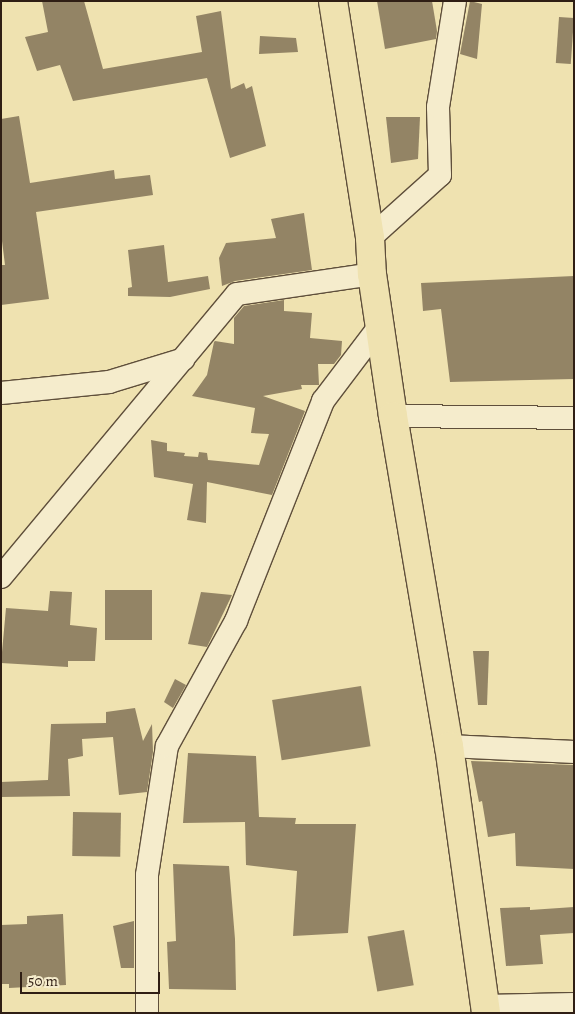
<!DOCTYPE html>
<style>
body{margin:0}
#map{position:relative;width:575px;height:1014px;overflow:hidden;background:#efe2b0;font-family:Alegreya,serif}
div>[style]{position:absolute}
[style*='--x']{left:calc(var(--x)*1px);top:calc(var(--y)*1px);width:calc(var(--w)*1px);rotate:calc(var(--a)*1deg)}
.building>*{inset:0;background:#938465;transform-origin:0 0}
.roads{filter:drop-shadow(1px 0 #5f4f3b) drop-shadow(-1px 0 #5f4f3b) drop-shadow(0 1px #5f4f3b) drop-shadow(0 -1px #5f4f3b)}
.minor>*{height:22px;margin:-11px;padding:0 11px;transform-origin:11px;border-radius:11px;background:#f5eccc}
.major>*{height:28px;margin:-14px;padding:0 14px;transform-origin:14px;border-radius:14px;background:#efe2b0}
span{translate:-50% -50%;white-space:nowrap;text-align:center;line-height:1.15;-webkit-text-stroke:4px #f5eccc;paint-order:stroke}
.frame{position:absolute;inset:0;border:2px solid #2f1e14;pointer-events:none}
.scale{position:absolute;left:20px;top:972px;width:140px;height:22px;box-sizing:border-box;border:2px solid #2f1e14;border-top:0;padding-left:6px;font-size:15px;line-height:18px;white-space:nowrap;color:#2f1e14;-webkit-text-stroke:4px #f5eccc;paint-order:stroke}
</style>
<div id="map">
<div class="building">
<div style="clip-path:polygon(42px 1px,84px 1px,103px 69px,202px 52px,196px 16px,221px 11px,231px 89px,244px 83px,246px 89px,252px 86px,266px 146px,230px 158px,207px 78px,73px 101px,60px 65px,37px 71px,25px 37px,48px 32px)"></div>
<div style="clip-path:polygon(377px 1px,432px 1px,437px 31px,436px 39px,385px 49px)"></div>
<div style="clip-path:polygon(470px 1px,482px 4px,477px 59px,460px 54px)"></div>
<div style="left:559px;top:17px;width:15px;height:46px;rotate:4deg"></div>
<div style="clip-path:polygon(260px 36px,296px 38px,298px 52px,259px 54px)"></div>
<div style="clip-path:polygon(19px 116px,30px 183px,114px 170px,115px 179px,150px 175px,153px 195px,36px 212px,49px 299px,1px 305px,1px 265px,5px 265px,1px 233px,1px 119px)"></div>
<div style="clip-path:polygon(386px 117px,420px 117px,418px 159px,391px 163px)"></div>
<div style="clip-path:polygon(304px 213px,312px 270px,235px 281px,222px 286px,219px 258px,226px 243px,276px 238px,271px 219px)"></div>
<div style="clip-path:polygon(164px 245px,168px 282px,208px 276px,210px 289px,170px 297px,128px 296px,128px 288px,132px 287px,128px 250px)"></div>
<div style="clip-path:polygon(574px 276px,574px 379px,450px 382px,441px 309px,423px 311px,421px 283px)"></div>
<div style="clip-path:polygon(284px 300px,284px 311px,312px 313px,310px 338px,342px 341px,341px 355px,334px 364px,318px 364px,319px 385px,301px 385px,302px 389px,263px 396px,305px 411px,272px 495px,207px 482px,206px 523px,187px 520px,193px 484px,154px 477px,151px 440px,167px 443px,167px 451px,185px 453px,184px 456px,198px 457px,199px 452px,207px 453px,208px 460px,259px 465px,269px 434px,251px 433px,255px 408px,192px 396px,207px 375px,214px 342px,215px 341px,234px 344px,234px 318px,244px 306px)"></div>
<div style="left:105px;top:590px;width:47px;height:50px"></div>
<div style="clip-path:polygon(50px 591px,72px 592px,70px 625px,97px 628px,95px 661px,68px 661px,68px 667px,1px 663px,6px 608px,48px 611px)"></div>
<div style="clip-path:polygon(201px 592px,232px 595px,207px 647px,188px 644px)"></div>
<div style="clip-path:polygon(473px 651px,489px 651px,487px 705px,478px 705px)"></div>
<div style="clip-path:polygon(175px 679px,186px 685px,173px 708px,164px 702px)"></div>
<div style="left:361px;top:686px;width:61px;height:90px;rotate:81deg"></div>
<div style="clip-path:polygon(135px 708px,143px 741px,152px 724px,153px 752px,147px 792px,119px 795px,113px 737px,82px 739px,83px 756px,68px 759px,70px 796px,1px 797px,1px 782px,48px 780px,51px 724px,106px 723px,106px 712px)"></div>
<div style="clip-path:polygon(188px 753px,256px 756px,259px 817px,296px 818px,295px 824px,356px 824px,348px 933px,293px 936px,297px 871px,246px 865px,245px 822px,183px 823px)"></div>
<div style="clip-path:polygon(471px 761px,574px 765px,574px 869px,516px 866px,515px 833px,488px 837px,482px 801px,479px 802px)"></div>
<div style="left:73px;top:812px;width:48px;height:44px;rotate:1deg"></div>
<div style="clip-path:polygon(173px 864px,229px 866px,235px 939px,236px 990px,169px 989px,167px 942px,176px 941px)"></div>
<div style="clip-path:polygon(530px 907px,530px 910px,574px 907px,574px 933px,540px 935px,543px 964px,506px 966px,500px 908px)"></div>
<div style="clip-path:polygon(63px 914px,66px 985px,9px 988px,9px 984px,1px 984px,1px 925px,27px 924px,27px 916px)"></div>
<div style="clip-path:polygon(134px 921px,134px 968px,121px 968px,113px 926px)"></div>
<div style="left:404px;top:930px;width:56px;height:37px;rotate:80deg"></div>
</div>
<div class="roads">
<div class="minor">
<div style="--x:370;--y:238;--w:94;--a:-42"></div>
<div style="--x:440;--y:175;--w:68;--a:-91.7"></div>
<div style="--x:438;--y:107;--w:107;--a:-80.9"></div>
<div style="--x:1;--y:393;--w:109;--a:-5.8"></div>
<div style="--x:109;--y:382;--w:78;--a:-17"></div>
<div style="--x:393;--y:416;--w:181;--a:0.6"></div>
<div style="--x:1;--y:577;--w:368;--a:-50.2"></div>
<div style="--x:237;--y:294;--w:136;--a:-8.4"></div>
<div style="--x:449;--y:746;--w:125;--a:2.7"></div>
<div style="--x:485;--y:1006;--w:89;--a:-1.3"></div>
<div style="--x:147;--y:1013;--w:138;--a:-90"></div>
<div style="--x:147;--y:875;--w:131;--a:-81.2"></div>
<div style="--x:167;--y:746;--w:143;--a:-61.1"></div>
<div style="--x:236;--y:621;--w:237;--a:-68.4"></div>
<div style="--x:323;--y:401;--w:93;--a:-52.9"></div>
</div>
<div class="major">
<div style="--x:333;--y:1;--w:240;--a:81.1"></div>
<div style="--x:370;--y:238;--w:36;--a:87"></div>
<div style="--x:372;--y:274;--w:144;--a:81.6"></div>
<div style="--x:393;--y:416;--w:335;--a:80.4"></div>
<div style="--x:449;--y:746;--w:270;--a:82.1"></div>
</div>
</div>
<div class="frame"></div>
<div class="scale">50 m</div>
</div>
